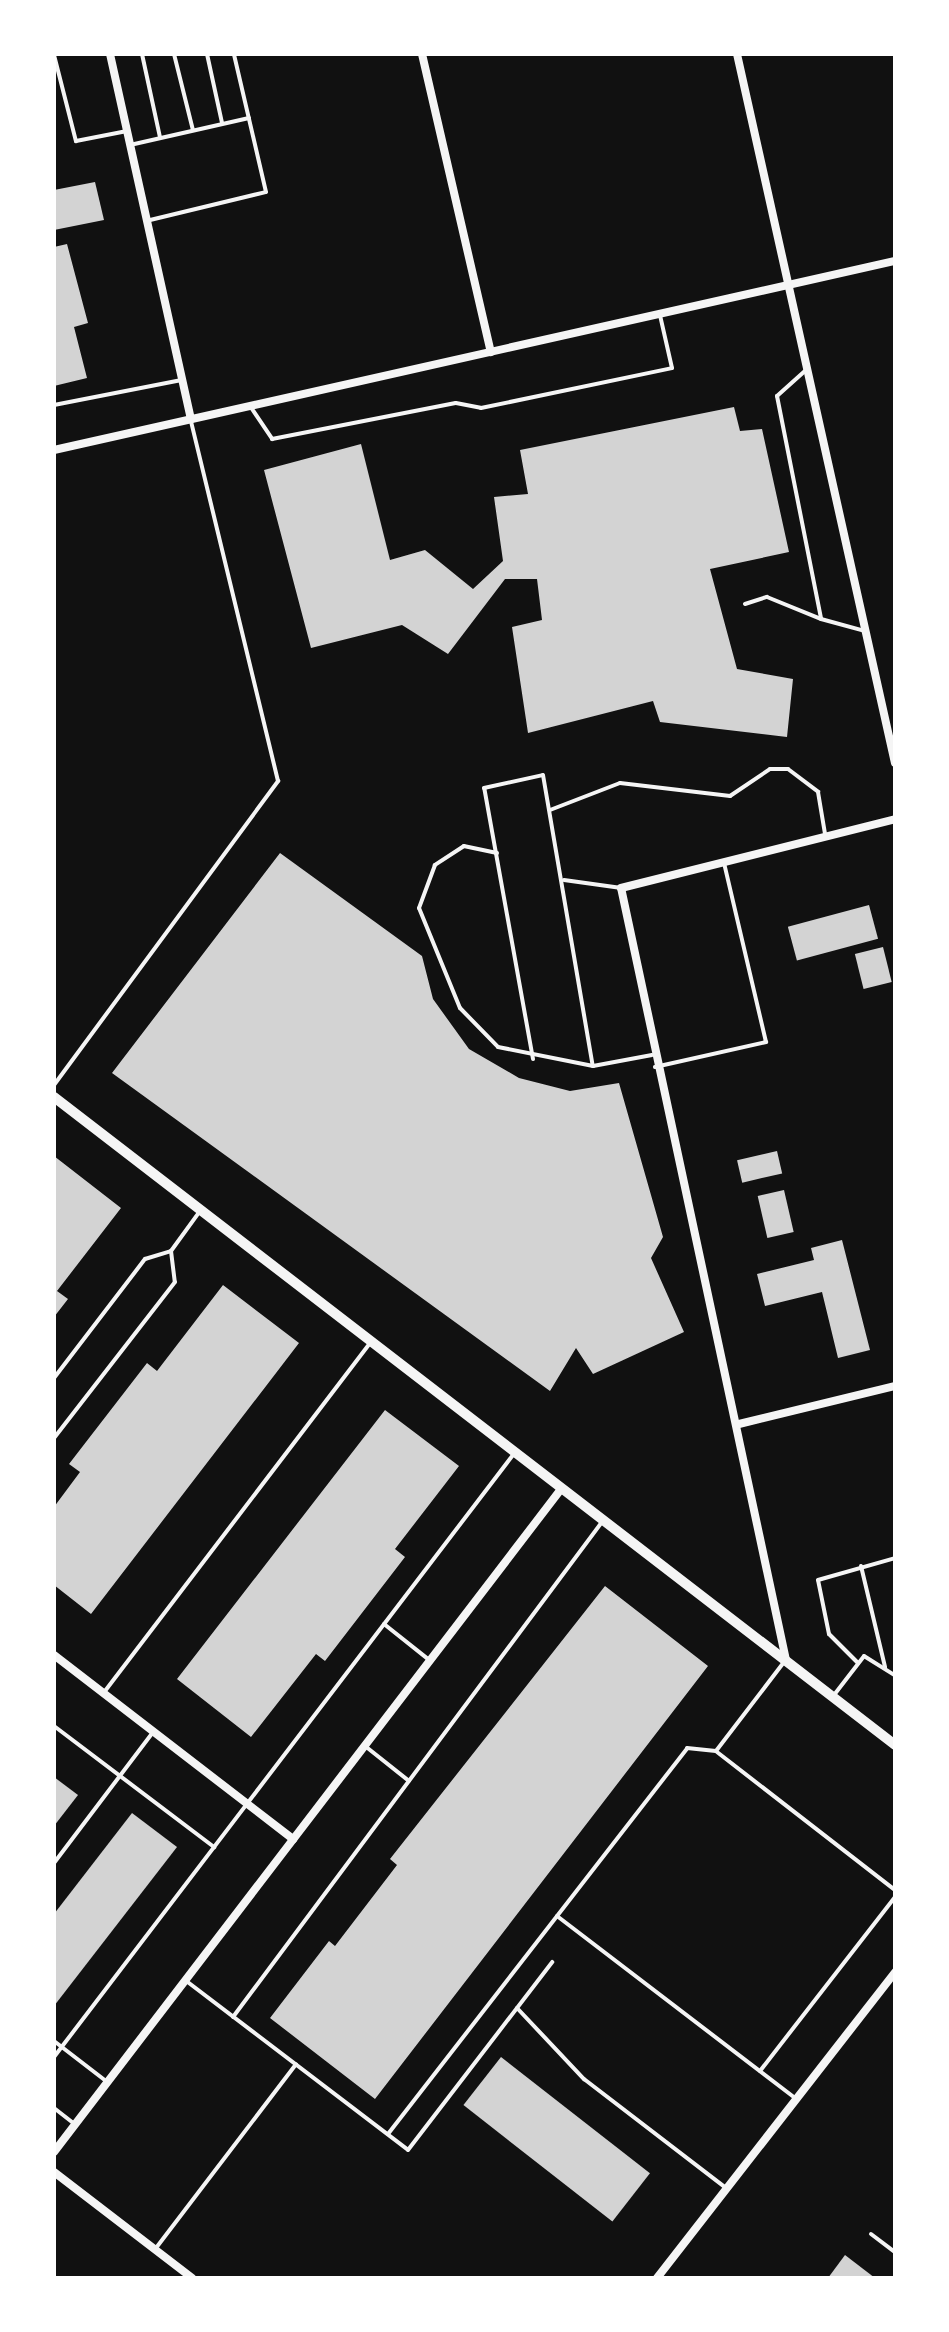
<!DOCTYPE html>
<style>
body{margin:0}
#map{position:relative;width:949px;height:2332px;overflow:hidden;background:#111;font-family:Rubik,sans-serif}
div>[style]{position:absolute}
[style*='--x']{left:calc(var(--x)*1px);top:calc(var(--y)*1px);width:calc(var(--w)*1px);rotate:calc(var(--a)*1deg)}
.building>*{inset:0;background:#d3d3d3;transform-origin:0 0}
.service>*{height:4px;margin:-2px;padding:0 2px;transform-origin:2px;border-radius:2px;background:#f5f5f5}
.minor>*{height:8px;margin:-4px;padding:0 4px;transform-origin:4px;border-radius:4px;background:#f5f5f5}
.tertiary>*{height:10px;margin:-5px;padding:0 5px;transform-origin:5px;border-radius:5px;background:#f5f5f5}
span{translate:-50% -50%;white-space:nowrap;text-align:center;line-height:1.15;-webkit-text-stroke:7px #fff;paint-order:stroke}
.frame{position:absolute;inset:0;border:56px solid #fff;pointer-events:none}
</style>
<div id="map">
<div class="building">
<div style="clip-path:polygon(95px 182px,104px 220px,54px 230px,54px 190px)"></div>
<div style="clip-path:polygon(67px 244px,88px 323px,74px 327px,87px 378px,54px 386px,54px 247px)"></div>
<div style="clip-path:polygon(734px 407px,740px 431px,762px 429px,789px 552px,710px 569px,737px 669px,793px 679px,787px 737px,660px 722px,653px 701px,528px 733px,512px 627px,542px 620px,537px 579px,505px 579px,448px 654px,402px 625px,311px 648px,264px 470px,361px 444px,390px 560px,425px 550px,473px 589px,503px 561px,494px 497px,528px 494px,520px 450px)"></div>
<div style="clip-path:polygon(280px 853px,422px 956px,433px 999px,469px 1049px,519px 1078px,570px 1091px,619px 1083px,663px 1237px,651px 1258px,684px 1332px,593px 1374px,576px 1348px,550px 1391px,112px 1073px)"></div>
<div style="left:869px;top:905px;width:35px;height:84px;rotate:75deg"></div>
<div style="left:883px;top:947px;width:36px;height:29px;rotate:76deg"></div>
<div style="left:777px;top:1151px;width:23px;height:41px;rotate:77deg"></div>
<div style="clip-path:polygon(54px 1156px,121px 1208px,57px 1291px,68px 1299px,54px 1317px)"></div>
<div style="left:784px;top:1190px;width:43px;height:27px;rotate:77deg"></div>
<div style="clip-path:polygon(842px 1240px,870px 1350px,838px 1358px,822px 1292px,765px 1306px,757px 1274px,814px 1260px,811px 1248px)"></div>
<div style="clip-path:polygon(223px 1285px,299px 1343px,91px 1614px,54px 1585px,54px 1507px,80px 1472px,69px 1464px,147px 1363px,157px 1371px)"></div>
<div style="clip-path:polygon(385px 1410px,459px 1466px,395px 1549px,405px 1557px,325px 1661px,316px 1654px,251px 1737px,177px 1679px)"></div>
<div style="clip-path:polygon(605px 1586px,708px 1666px,375px 2099px,270px 2018px,329px 1941px,335px 1946px,397px 1865px,390px 1859px)"></div>
<div style="clip-path:polygon(54px 1777px,78px 1795px,54px 1826px)"></div>
<div style="clip-path:polygon(132px 1813px,177px 1847px,54px 2006px,54px 1914px)"></div>
<div style="left:501px;top:2057px;width:189px;height:61px;rotate:38deg"></div>
<div style="clip-path:polygon(845px 2255px,875px 2278px,828px 2278px)"></div>
</div>
<div class="service">
<div style="--x:142;--y:54;--w:85;--a:77.8"></div>
<div style="--x:174;--y:54;--w:78;--a:76"></div>
<div style="--x:207;--y:54;--w:71;--a:77.7"></div>
<div style="--x:54;--y:55;--w:89;--a:75.7"></div>
<div style="--x:76;--y:141;--w:52;--a:-11.1"></div>
<div style="--x:130;--y:145;--w:122;--a:-12.8"></div>
<div style="--x:146;--y:221;--w:123;--a:-13.6"></div>
<div style="--x:266;--y:192;--w:142;--a:-103.1"></div>
<div style="--x:806;--y:370;--w:39;--a:138"></div>
<div style="--x:777;--y:396;--w:227;--a:78.8"></div>
<div style="--x:821;--y:619;--w:46;--a:15.3"></div>
<div style="--x:54;--y:405;--w:130;--a:-11.1"></div>
<div style="--x:250;--y:406;--w:40;--a:56"></div>
<div style="--x:272;--y:439;--w:187;--a:-11.1"></div>
<div style="--x:456;--y:403;--w:25;--a:11"></div>
<div style="--x:481;--y:408;--w:195;--a:-11.8"></div>
<div style="--x:672;--y:368;--w:54;--a:-102.8"></div>
<div style="--x:745;--y:604;--w:23;--a:-18"></div>
<div style="--x:767;--y:597;--w:58;--a:22.2"></div>
<div style="--x:550;--y:810;--w:75;--a:-21.1"></div>
<div style="--x:620;--y:783;--w:111;--a:6.7"></div>
<div style="--x:730;--y:796;--w:48;--a:-34"></div>
<div style="--x:770;--y:769;--w:18;--a:0"></div>
<div style="--x:788;--y:769;--w:38;--a:37"></div>
<div style="--x:818;--y:792;--w:43;--a:80.5"></div>
<div style="--x:497;--y:853;--w:34;--a:-168"></div>
<div style="--x:464;--y:846;--w:35;--a:147"></div>
<div style="--x:435;--y:865;--w:46;--a:110.4"></div>
<div style="--x:419;--y:908;--w:108;--a:67.7"></div>
<div style="--x:460;--y:1008;--w:54;--a:45.7"></div>
<div style="--x:498;--y:1047;--w:97;--a:11.3"></div>
<div style="--x:564;--y:880;--w:58;--a:8"></div>
<div style="--x:533;--y:1059;--w:275;--a:-100.2"></div>
<div style="--x:484;--y:788;--w:60;--a:-12.4"></div>
<div style="--x:543;--y:775;--w:295;--a:80.3"></div>
<div style="--x:593;--y:1066;--w:60;--a:-10.6"></div>
<div style="--x:655;--y:1067;--w:114;--a:-12.7"></div>
<div style="--x:766;--y:1042;--w:184;--a:-103.2"></div>
<div style="--x:54;--y:1085;--w:378;--a:-53.6"></div>
<div style="--x:278;--y:781;--w:370;--a:-103.6"></div>
<div style="--x:171;--y:1251;--w:49;--a:-54.1"></div>
<div style="--x:54;--y:1378;--w:150;--a:-52.6"></div>
<div style="--x:145;--y:1259;--w:27;--a:-17"></div>
<div style="--x:171;--y:1251;--w:31;--a:83"></div>
<div style="--x:175;--y:1282;--w:197;--a:127.8"></div>
<div style="--x:861;--y:1566;--w:104;--a:76.6"></div>
<div style="--x:384;--y:1624;--w:56;--a:38.5"></div>
<div style="--x:858;--y:1663;--w:41;--a:-135"></div>
<div style="--x:829;--y:1634;--w:55;--a:-101.5"></div>
<div style="--x:818;--y:1580;--w:80;--a:-15.9"></div>
<div style="--x:105;--y:1691;--w:439;--a:-52.7"></div>
<div style="--x:834;--y:1695;--w:49;--a:-52.4"></div>
<div style="--x:864;--y:1656;--w:36;--a:32"></div>
<div style="--x:54;--y:1726;--w:201;--a:37.1"></div>
<div style="--x:365;--y:1746;--w:56;--a:38.5"></div>
<div style="--x:717;--y:1752;--w:225;--a:37.8"></div>
<div style="--x:54;--y:1863;--w:164;--a:-52.9"></div>
<div style="--x:557;--y:1916;--w:298;--a:37.4"></div>
<div style="--x:185;--y:1980;--w:280;--a:37.3"></div>
<div style="--x:408;--y:2150;--w:237;--a:-52.5"></div>
<div style="--x:517;--y:2008;--w:98;--a:46.7"></div>
<div style="--x:584;--y:2079;--w:178;--a:37.5"></div>
<div style="--x:233;--y:2017;--w:617;--a:-53.3"></div>
<div style="--x:54;--y:2041;--w:66;--a:37.6"></div>
<div style="--x:54;--y:2057;--w:757;--a:-52.68"></div>
<div style="--x:760;--y:2071;--w:220;--a:-52.2"></div>
<div style="--x:54;--y:2108;--w:24;--a:38"></div>
<div style="--x:388;--y:2134;--w:488;--a:-52.2"></div>
<div style="--x:687;--y:1748;--w:29;--a:6"></div>
<div style="--x:716;--y:1751;--w:112;--a:-52.6"></div>
<div style="--x:871;--y:2234;--w:30;--a:37"></div>
<div style="--x:156;--y:2248;--w:231;--a:-52.7"></div>
</div>
<div class="minor">
<div style="--x:110;--y:54;--w:374;--a:77.5"></div>
<div style="--x:422;--y:54;--w:306;--a:77"></div>
<div style="--x:737;--y:54;--w:726;--a:77.44"></div>
<div style="--x:54;--y:450;--w:862;--a:-12.67"></div>
<div style="--x:739;--y:1424;--w:161;--a:-13.7"></div>
<div style="--x:54;--y:1655;--w:302;--a:37.6"></div>
<div style="--x:786;--y:1660;--w:789;--a:-102.06"></div>
<div style="--x:621;--y:888;--w:283;--a:-14.1"></div>
<div style="--x:54;--y:2152;--w:835;--a:-52.59"></div>
<div style="--x:54;--y:2172;--w:174;--a:37.5"></div>
<div style="--x:657;--y:2278;--w:388;--a:-52.1"></div>
</div>
<div class="tertiary">
<div style="--x:54;--y:1097;--w:1062;--a:37.61"></div>
</div>
<div class="frame"></div>
</div>
